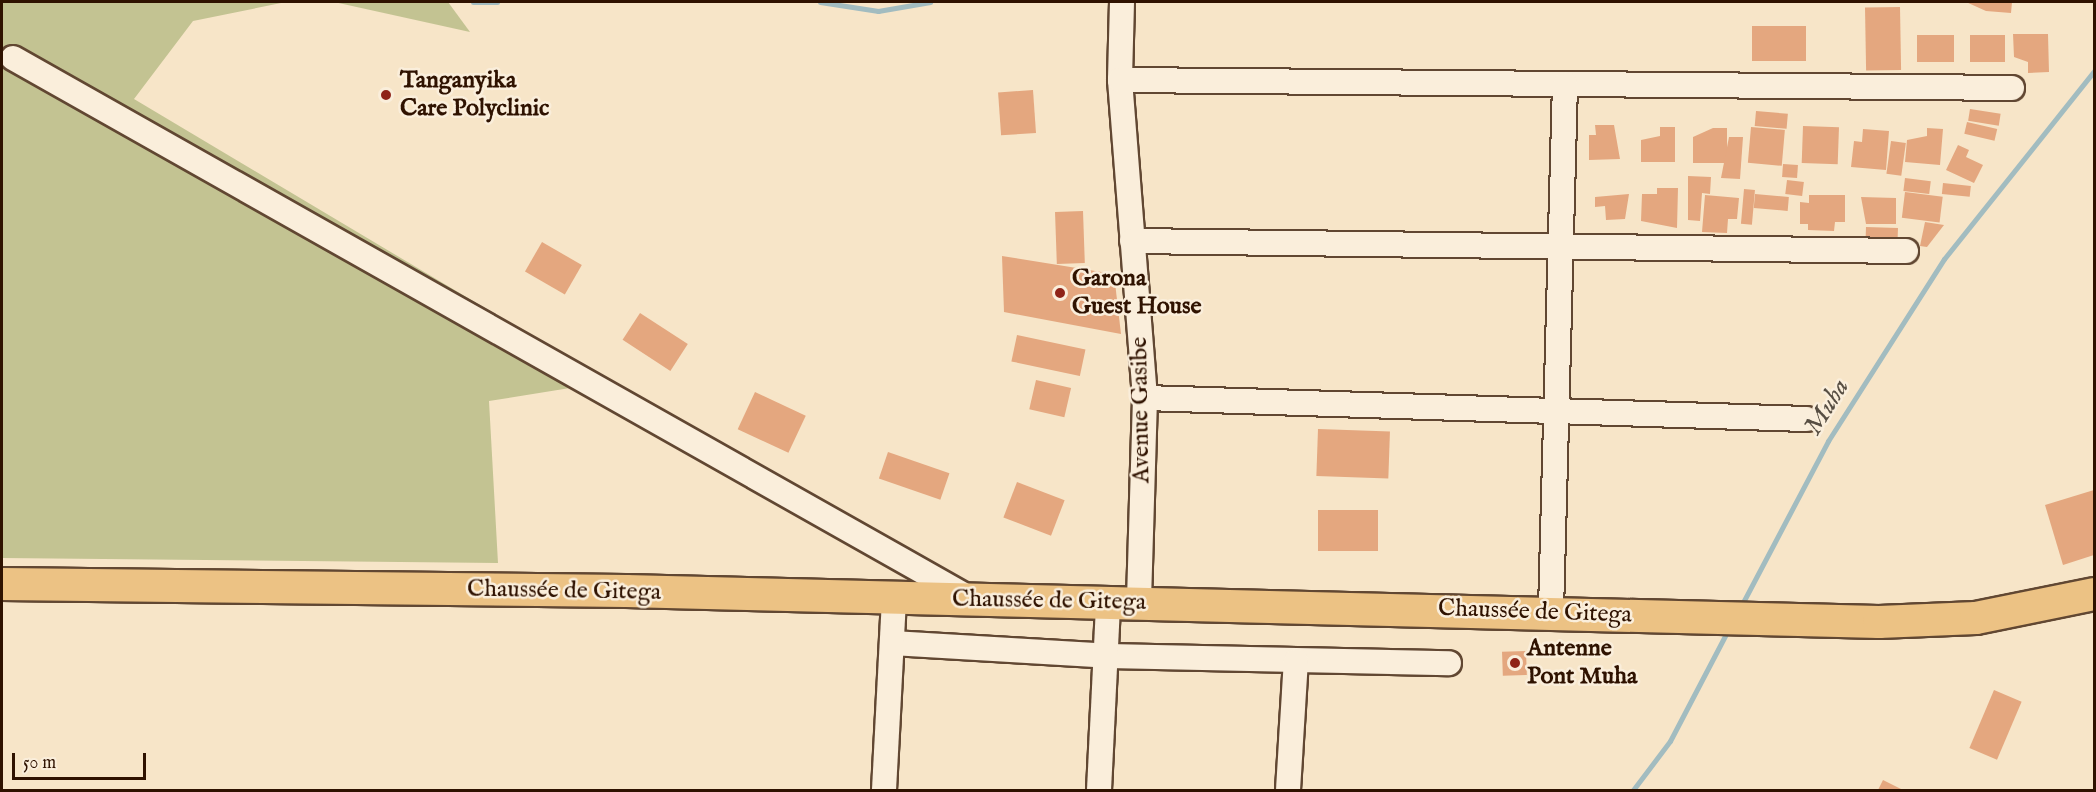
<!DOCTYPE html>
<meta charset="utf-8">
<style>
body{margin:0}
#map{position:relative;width:2096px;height:792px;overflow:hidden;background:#f7e5c8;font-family:"IM FELL English",serif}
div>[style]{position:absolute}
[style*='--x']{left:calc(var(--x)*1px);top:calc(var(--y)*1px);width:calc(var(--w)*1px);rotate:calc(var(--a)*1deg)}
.green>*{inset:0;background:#c3c392}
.stream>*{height:5px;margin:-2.5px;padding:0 2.5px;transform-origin:2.5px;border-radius:2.5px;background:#a2bcc0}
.building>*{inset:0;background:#e4a77f;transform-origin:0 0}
.roads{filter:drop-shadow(2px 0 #614732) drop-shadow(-2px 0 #614732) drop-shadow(0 2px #614732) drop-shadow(0 -2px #614732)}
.minor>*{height:24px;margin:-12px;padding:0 12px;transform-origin:12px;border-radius:12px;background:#faeedb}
.major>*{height:32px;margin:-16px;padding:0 16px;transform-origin:16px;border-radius:16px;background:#ecc284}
.dots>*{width:16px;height:16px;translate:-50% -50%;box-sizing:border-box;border:3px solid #faeedb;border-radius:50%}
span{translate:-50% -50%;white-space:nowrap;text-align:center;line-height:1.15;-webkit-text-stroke:5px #faeedb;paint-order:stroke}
.poi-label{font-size:24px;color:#2f1200;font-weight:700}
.left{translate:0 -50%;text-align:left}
.street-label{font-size:24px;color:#2f1200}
.water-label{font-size:26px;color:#574e43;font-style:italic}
.frame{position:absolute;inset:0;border:3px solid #2f1200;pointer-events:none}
.scale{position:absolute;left:12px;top:753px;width:134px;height:27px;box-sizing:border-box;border:3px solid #2f1200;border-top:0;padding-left:8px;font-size:18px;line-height:21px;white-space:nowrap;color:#2f1200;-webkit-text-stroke:4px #faeedb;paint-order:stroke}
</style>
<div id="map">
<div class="green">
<div style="clip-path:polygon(2px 2px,286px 2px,193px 21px,134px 99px,577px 363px,570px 388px,489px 401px,498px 563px,2px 558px)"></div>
<div style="clip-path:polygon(334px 2px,448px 2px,470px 32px)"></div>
</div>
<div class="stream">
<div style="--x:473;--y:2;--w:24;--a:0"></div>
<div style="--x:820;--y:2;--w:59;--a:8.8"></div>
<div style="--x:878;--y:11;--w:53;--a:-9.8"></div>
<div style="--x:1740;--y:608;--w:189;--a:-62.2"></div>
<div style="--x:1828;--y:441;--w:216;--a:-57.5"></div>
<div style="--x:1944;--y:259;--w:241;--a:-51.4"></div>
<div style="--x:1633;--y:790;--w:61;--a:-52.9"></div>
<div style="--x:1670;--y:741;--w:125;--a:-62.4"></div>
</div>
<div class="building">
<div style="clip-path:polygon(1966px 2px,2012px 2px,2011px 13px,1986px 11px)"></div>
<div style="left:1900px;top:7px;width:63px;height:35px;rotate:89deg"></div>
<div style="left:1806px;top:26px;width:35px;height:54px;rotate:90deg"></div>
<div style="clip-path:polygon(2013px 34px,2048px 34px,2049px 72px,2028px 73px,2028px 62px,2014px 57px)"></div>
<div style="left:1917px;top:35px;width:37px;height:27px"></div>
<div style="left:2005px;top:35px;width:27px;height:35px;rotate:90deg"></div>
<div style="left:1033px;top:90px;width:43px;height:35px;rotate:86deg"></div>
<div style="left:1970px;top:109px;width:31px;height:12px;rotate:9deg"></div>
<div style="left:1756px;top:111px;width:32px;height:15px;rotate:5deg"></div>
<div style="left:1967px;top:122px;width:31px;height:12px;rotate:13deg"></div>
<div style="clip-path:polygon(1595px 125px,1614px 125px,1620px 159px,1589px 160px,1589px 135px,1596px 135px)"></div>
<div style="left:1803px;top:126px;width:36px;height:37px;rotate:2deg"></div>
<div style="clip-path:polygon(1660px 127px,1675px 127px,1675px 162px,1641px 162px,1641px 140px,1660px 136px)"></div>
<div style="left:1751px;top:127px;width:34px;height:36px;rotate:5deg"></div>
<div style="clip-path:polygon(1713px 128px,1727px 128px,1727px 163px,1693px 163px,1693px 137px)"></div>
<div style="clip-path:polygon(1927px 128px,1943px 129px,1940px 165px,1905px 162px,1907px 140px,1927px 136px)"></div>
<div style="clip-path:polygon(1863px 129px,1889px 131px,1886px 170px,1851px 167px,1854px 141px,1862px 142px)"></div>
<div style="clip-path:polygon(1729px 137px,1743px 137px,1740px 179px,1721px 178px)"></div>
<div style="left:1891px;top:141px;width:15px;height:33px;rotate:8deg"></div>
<div style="clip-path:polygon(1958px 145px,1969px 150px,1966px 157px,1983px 165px,1974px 183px,1946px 170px)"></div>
<div style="left:1783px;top:164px;width:15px;height:13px;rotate:4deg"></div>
<div style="clip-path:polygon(1688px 176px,1711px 177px,1710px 194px,1702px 193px,1700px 221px,1688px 220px)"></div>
<div style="left:1905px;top:178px;width:26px;height:13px;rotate:7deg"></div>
<div style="left:1787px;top:180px;width:17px;height:14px;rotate:7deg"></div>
<div style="left:1943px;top:183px;width:28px;height:11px;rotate:6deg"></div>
<div style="clip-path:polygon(1657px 188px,1678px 188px,1677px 228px,1641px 221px,1642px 194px,1657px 194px)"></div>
<div style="left:1744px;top:189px;width:11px;height:35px;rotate:5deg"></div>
<div style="left:1905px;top:192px;width:38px;height:26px;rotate:7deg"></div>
<div style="clip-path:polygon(1629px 194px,1625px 219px,1606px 220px,1605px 206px,1595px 207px,1595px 197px)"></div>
<div style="left:1755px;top:194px;width:34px;height:14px;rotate:5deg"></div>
<div style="clip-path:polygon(1705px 195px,1739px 198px,1737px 219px,1728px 219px,1727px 233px,1702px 232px)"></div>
<div style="clip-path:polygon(1809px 195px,1845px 195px,1845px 222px,1835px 222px,1834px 231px,1808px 230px,1808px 224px,1800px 224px,1800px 202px,1809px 203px)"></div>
<div style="clip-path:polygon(1861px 197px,1896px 198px,1896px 224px,1866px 224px)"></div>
<div style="left:1083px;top:211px;width:52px;height:28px;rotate:88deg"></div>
<div style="clip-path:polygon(1925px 222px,1944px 225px,1927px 247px,1920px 246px)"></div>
<div style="left:1866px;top:227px;width:32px;height:16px;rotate:2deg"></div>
<div style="left:542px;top:242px;width:46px;height:34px;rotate:30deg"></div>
<div style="clip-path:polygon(1002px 256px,1114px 274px,1121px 334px,1004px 312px)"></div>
<div style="left:640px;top:313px;width:57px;height:32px;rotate:33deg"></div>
<div style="left:1017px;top:335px;width:70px;height:27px;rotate:12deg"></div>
<div style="left:1036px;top:380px;width:36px;height:30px;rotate:13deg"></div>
<div style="left:755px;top:392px;width:56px;height:41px;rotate:25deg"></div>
<div style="left:1318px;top:429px;width:72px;height:47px;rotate:2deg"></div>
<div style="left:888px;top:452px;width:65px;height:28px;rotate:19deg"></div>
<div style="left:1017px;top:482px;width:51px;height:38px;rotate:21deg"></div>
<div style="clip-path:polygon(2094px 490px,2094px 555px,2063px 565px,2045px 505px)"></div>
<div style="left:1318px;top:510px;width:60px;height:41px"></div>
<div style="left:1526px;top:651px;width:24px;height:24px;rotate:88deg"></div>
<div style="left:1994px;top:690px;width:30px;height:63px;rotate:23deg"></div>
<div style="clip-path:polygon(1883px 780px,1903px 790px,1878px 790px)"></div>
</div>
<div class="roads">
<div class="minor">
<div style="--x:1122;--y:2;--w:78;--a:91.5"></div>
<div style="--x:1120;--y:80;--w:319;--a:85.5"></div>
<div style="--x:1145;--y:398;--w:206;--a:91.7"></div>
<div style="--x:13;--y:58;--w:1100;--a:29.45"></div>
<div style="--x:1120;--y:80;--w:892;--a:0.51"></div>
<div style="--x:1132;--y:241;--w:774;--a:0.74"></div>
<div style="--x:1145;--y:398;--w:662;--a:1.82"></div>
<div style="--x:1551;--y:611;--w:527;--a:-88.48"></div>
<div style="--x:892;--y:643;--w:216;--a:3.4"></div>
<div style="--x:1108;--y:656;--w:341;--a:1.2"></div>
<div style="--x:884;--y:790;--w:191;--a:-87"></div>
<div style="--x:1099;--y:790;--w:187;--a:-87.2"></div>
<div style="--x:1288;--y:790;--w:129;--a:-86.5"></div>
</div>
<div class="major">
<div style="--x:2;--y:584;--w:624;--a:0.64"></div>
<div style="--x:626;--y:591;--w:1253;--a:1.42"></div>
<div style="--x:1879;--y:622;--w:97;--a:-2.4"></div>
<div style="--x:1976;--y:618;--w:120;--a:-11.5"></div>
</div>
</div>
<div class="dots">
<div style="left:386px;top:95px;background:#8f2418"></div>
<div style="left:1060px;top:293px;background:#8f2418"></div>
<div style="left:1515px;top:663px;background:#8f2418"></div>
</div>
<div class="poi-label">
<span class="left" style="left:400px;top:95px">Tanganyika<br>Care Polyclinic</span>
<span class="left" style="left:1072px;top:293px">Garona<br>Guest House</span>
<span class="left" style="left:1527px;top:663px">Antenne<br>Pont Muha</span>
</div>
<div class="street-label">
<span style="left:1141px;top:410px;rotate:-91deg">Avenue Gasibe</span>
<span style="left:564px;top:591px;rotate:1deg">Chaussée de Gitega</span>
<span style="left:1049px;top:601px;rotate:1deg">Chaussée de Gitega</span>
<span style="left:1535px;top:612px;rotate:2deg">Chaussée de Gitega</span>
</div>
<div class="water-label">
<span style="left:1827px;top:407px;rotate:-58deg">Muha</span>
</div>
<div class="frame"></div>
<div class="scale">50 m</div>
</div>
